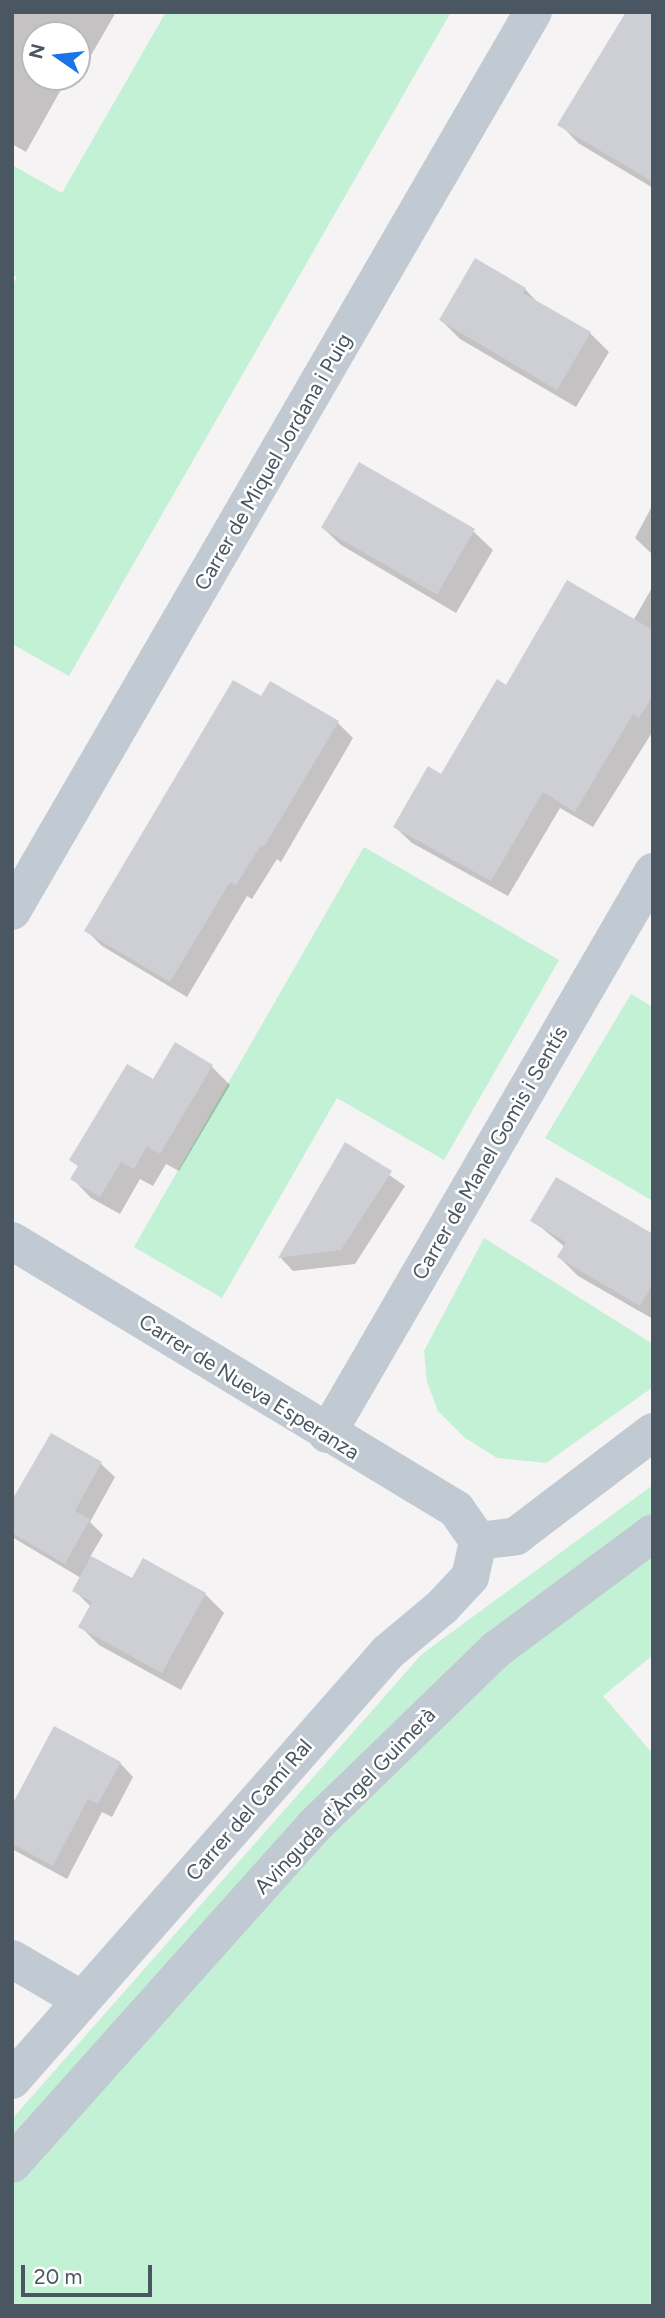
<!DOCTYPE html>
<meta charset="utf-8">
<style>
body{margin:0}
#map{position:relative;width:665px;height:2318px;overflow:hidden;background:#f5f3f3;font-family:Figtree,sans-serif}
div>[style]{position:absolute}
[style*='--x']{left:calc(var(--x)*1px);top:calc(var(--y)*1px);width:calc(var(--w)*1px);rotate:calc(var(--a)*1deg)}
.green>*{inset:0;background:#c3f1d5}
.shadow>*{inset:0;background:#0003}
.building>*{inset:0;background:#cdcfd5;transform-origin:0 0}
.minor>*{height:38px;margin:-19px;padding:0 19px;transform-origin:19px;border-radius:19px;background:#c1cad2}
.tertiary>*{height:38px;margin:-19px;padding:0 19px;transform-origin:19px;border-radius:19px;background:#c1cad2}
span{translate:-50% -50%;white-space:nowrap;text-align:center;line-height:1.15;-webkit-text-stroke:5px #fff;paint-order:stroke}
.street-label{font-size:21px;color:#4a5661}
.frame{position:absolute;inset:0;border:14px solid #4a5661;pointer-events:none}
.north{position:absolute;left:21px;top:21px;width:70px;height:70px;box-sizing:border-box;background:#fff;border:2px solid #b7bbc0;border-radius:50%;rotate:284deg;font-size:19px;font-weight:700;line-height:28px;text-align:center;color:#4a5661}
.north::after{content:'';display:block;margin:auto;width:24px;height:32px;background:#1a73e8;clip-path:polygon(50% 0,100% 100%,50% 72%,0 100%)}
.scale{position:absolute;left:21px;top:2265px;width:131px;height:32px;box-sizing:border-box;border:4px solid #4a5661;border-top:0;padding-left:9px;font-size:21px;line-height:24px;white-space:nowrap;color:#4a5661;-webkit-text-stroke:5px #fff;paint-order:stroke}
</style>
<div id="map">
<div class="green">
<div style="clip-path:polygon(166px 12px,451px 12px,69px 676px,12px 644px,12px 286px,17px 277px,12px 274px,12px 165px,62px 193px)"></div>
<div style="clip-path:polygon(364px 847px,559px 960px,444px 1160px,337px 1098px,222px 1298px,134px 1247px)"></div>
<div style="clip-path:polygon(631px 994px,653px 1007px,653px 1201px,545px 1138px)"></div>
<div style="clip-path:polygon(484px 1238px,653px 1344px,653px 1387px,546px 1463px,497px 1458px,464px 1437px,438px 1411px,427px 1382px,424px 1351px)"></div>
<div style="clip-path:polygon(653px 1485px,653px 1655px,603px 1696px,653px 1754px,653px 2306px,12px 2306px,12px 2119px,422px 1654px)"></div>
</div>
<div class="shadow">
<div style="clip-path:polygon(12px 12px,116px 12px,86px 64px,77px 60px,77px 35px,35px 35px,35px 77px,68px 77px,26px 152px,12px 144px)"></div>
<div style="clip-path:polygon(653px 12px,653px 188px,578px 143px,560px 124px)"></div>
<div style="clip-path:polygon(525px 289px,540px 305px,590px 333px,609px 352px,576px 407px,460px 339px,441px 320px)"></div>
<div style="clip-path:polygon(652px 506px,653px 506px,653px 555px,635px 538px)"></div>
<div style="clip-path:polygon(322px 527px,474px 532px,493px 550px,456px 613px,341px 545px)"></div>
<div style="clip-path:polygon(653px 586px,653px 731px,593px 827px,560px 808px,508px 896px,412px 843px,395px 827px,441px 776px,507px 687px,633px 621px)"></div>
<div style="clip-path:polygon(262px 699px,338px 723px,353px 738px,281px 862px,277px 859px,252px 899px,247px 896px,187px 997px,102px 946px,87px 931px)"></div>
<div style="clip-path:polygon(212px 1067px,230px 1085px,179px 1171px,166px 1164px,153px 1186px,140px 1179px,120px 1214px,91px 1198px,73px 1179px,79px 1167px,71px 1160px,154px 1082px)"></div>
<div style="clip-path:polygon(345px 1144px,405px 1186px,355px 1264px,293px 1271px,280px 1257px)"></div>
<div style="clip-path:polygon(533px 1221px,653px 1236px,653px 1319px,578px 1276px,559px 1257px,565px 1247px)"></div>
<div style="clip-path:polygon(101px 1464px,115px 1477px,90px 1522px,103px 1535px,90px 1557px,133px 1580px,205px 1594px,224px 1613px,181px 1690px,99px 1645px,80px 1626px,91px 1607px,74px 1590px,81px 1578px,12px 1537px,12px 1503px)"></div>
<div style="clip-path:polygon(120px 1763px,133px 1777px,112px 1817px,102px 1812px,67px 1879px,12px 1849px,12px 1808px)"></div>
</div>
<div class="building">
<div style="clip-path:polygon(626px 12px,653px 12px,653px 182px,557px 125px)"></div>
<div style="clip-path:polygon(475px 258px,526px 288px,523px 293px,591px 332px,557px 390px,439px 320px)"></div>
<div style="left:359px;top:462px;width:134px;height:76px;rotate:30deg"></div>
<div style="clip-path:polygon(567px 580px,653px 630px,653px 695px,639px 718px,633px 714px,575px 812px,543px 792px,491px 881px,393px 827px,428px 766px,441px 774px,497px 679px,506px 685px)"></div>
<div style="clip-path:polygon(233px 680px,261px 696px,270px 681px,339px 721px,264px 847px,261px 845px,236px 885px,230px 882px,170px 982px,84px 931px)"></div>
<div style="clip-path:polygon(175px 1042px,213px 1065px,160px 1154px,147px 1146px,134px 1169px,121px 1162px,100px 1197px,70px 1179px,78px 1166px,69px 1160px,127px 1064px,153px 1079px)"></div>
<div style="clip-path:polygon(345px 1142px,392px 1171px,341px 1250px,278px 1258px)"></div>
<div style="clip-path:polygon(556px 1177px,653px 1234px,653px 1283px,640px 1306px,557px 1257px,566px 1242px,530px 1221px)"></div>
<div style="clip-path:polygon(51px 1433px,102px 1462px,75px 1511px,90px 1519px,65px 1564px,12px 1533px,12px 1500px)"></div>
<div style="clip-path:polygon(91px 1556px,132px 1578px,143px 1558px,206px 1593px,162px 1673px,78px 1627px,92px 1602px,72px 1591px)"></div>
<div style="clip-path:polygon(54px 1726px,121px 1762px,98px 1804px,88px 1799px,53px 1866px,12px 1844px,12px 1805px)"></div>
</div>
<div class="minor">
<div style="--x:12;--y:911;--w:1039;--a:-59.91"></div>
<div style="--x:12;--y:1241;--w:519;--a:31.12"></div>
<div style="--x:456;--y:1509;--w:39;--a:55"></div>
<div style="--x:327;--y:1434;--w:650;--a:-59.88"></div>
<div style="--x:478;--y:1541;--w:38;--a:-7"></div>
<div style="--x:516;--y:1536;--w:172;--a:-37.2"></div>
<div style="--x:12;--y:1959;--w:81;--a:30.4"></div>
<div style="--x:12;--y:2080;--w:570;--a:-48.7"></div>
<div style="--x:388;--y:1652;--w:70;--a:-39.8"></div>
<div style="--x:442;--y:1607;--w:41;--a:-47"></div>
<div style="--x:470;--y:1577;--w:37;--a:-77"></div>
</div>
<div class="tertiary">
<div style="--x:12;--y:2164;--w:452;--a:-48.2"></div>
<div style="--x:313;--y:1827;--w:256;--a:-44.1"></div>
<div style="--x:497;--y:1649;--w:194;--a:-36.6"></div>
</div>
<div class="street-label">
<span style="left:273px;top:462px;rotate:-60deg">Carrer de Miquel Jordana i Puig</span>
<span style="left:490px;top:1153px;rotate:-60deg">Carrer de Manel Gomis i Sentís</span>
<span style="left:249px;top:1387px;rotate:32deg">Carrer de Nueva Esperanza</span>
<span style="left:345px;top:1801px;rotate:-46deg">Avinguda d'Àngel Guimerà</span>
<span style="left:249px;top:1810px;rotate:-49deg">Carrer del Camí Ral</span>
</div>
<div class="frame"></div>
<div class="north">N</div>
<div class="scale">20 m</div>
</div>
